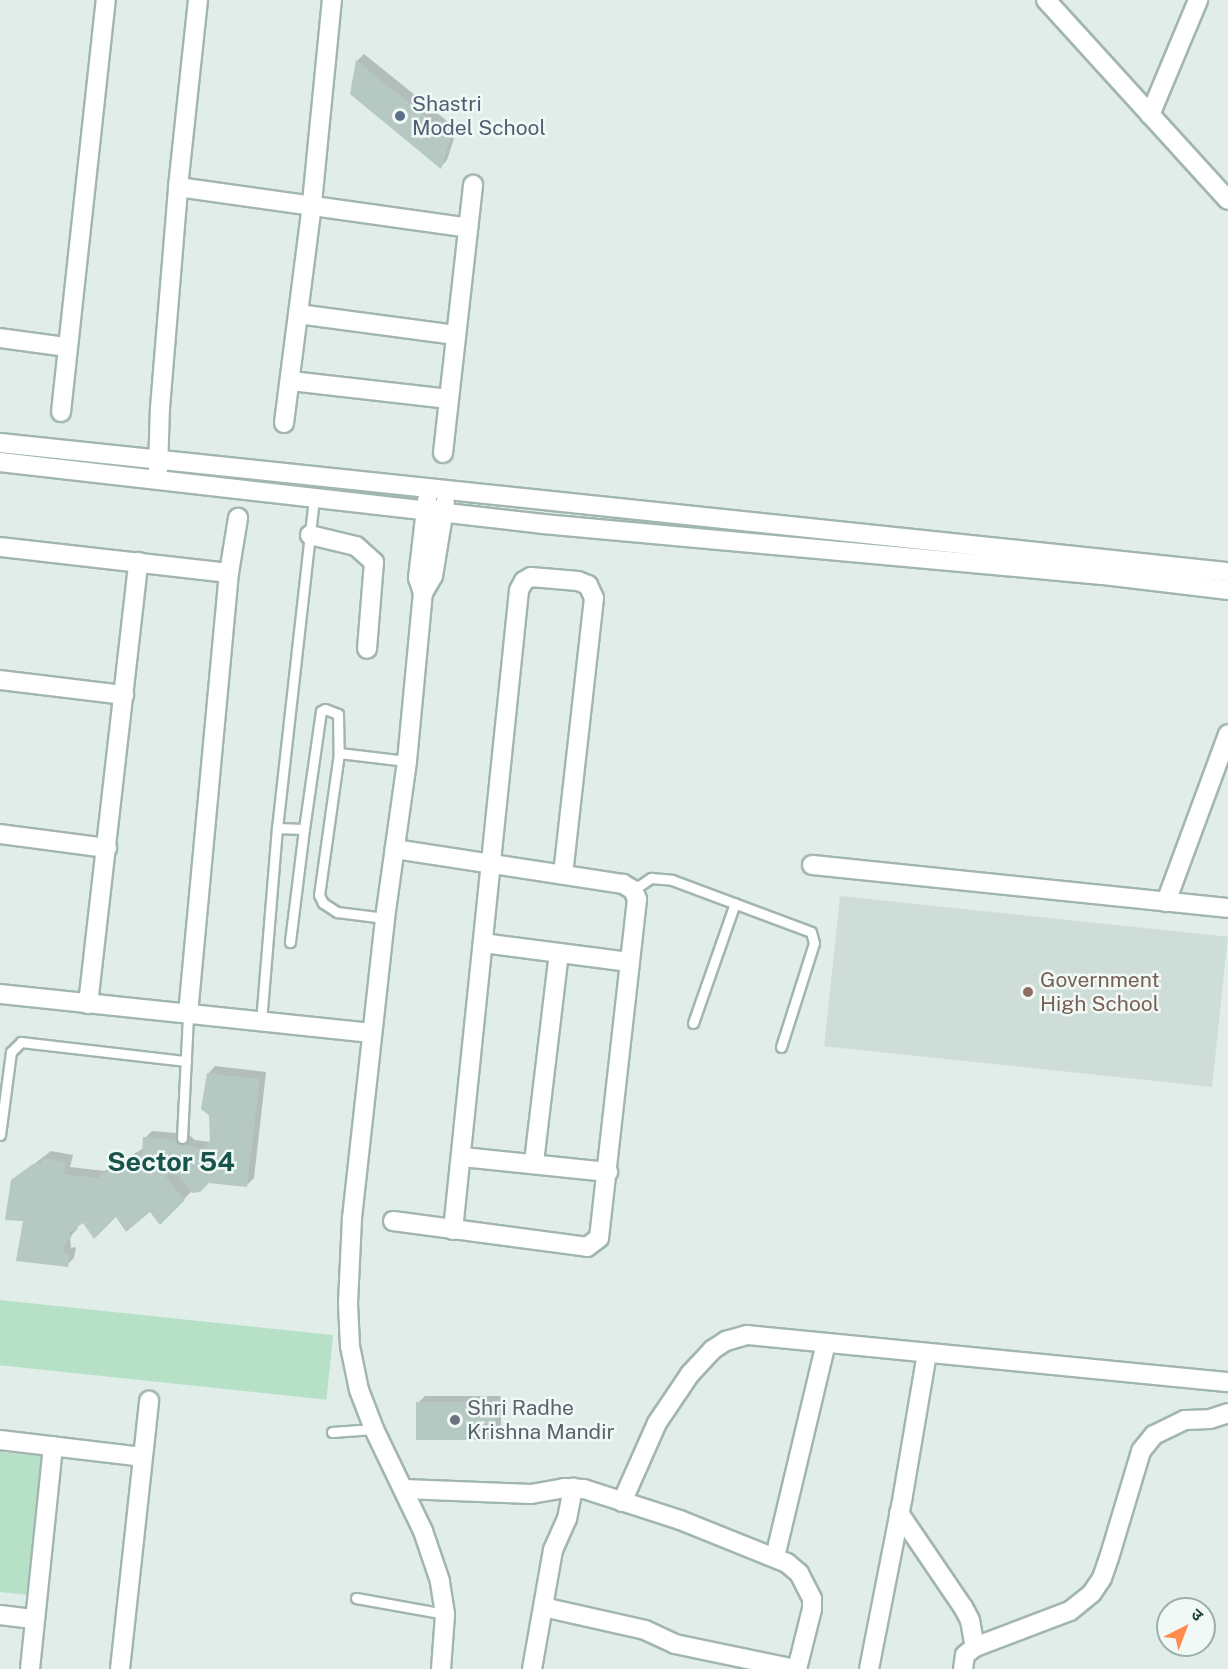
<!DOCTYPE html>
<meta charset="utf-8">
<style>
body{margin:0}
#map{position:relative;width:1228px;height:1669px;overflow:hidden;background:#e0ede9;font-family:"Public Sans","Noto Sans Devanagari",sans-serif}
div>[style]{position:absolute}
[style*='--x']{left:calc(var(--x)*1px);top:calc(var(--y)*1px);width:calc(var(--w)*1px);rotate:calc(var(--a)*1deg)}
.built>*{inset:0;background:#ceddd8;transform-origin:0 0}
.green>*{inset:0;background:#b7e1c7;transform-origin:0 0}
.shadow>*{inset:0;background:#0003}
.building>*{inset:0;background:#b5c8c2;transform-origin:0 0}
.roads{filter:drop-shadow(2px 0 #a2b6b1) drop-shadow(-2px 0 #a2b6b1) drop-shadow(0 2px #a2b6b1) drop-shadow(0 -2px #a2b6b1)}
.lane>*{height:9px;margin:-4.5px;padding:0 4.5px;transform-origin:4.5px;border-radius:4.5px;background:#fff}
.street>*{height:18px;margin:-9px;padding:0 9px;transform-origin:9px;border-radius:9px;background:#fff}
.secondary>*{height:18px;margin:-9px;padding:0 9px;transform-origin:9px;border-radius:9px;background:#fff}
.dots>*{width:16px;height:16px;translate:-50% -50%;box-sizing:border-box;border:3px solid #f1f9f6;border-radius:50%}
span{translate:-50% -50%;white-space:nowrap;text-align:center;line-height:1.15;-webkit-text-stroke:5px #f1f9f6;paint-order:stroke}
.service-label{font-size:21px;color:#4e5e75}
.left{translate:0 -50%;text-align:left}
.education-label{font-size:21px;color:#785e54}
.worship-label{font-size:21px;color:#5b616d}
.district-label{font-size:27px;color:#18544c;font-weight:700}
.north{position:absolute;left:1156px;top:1597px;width:60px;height:60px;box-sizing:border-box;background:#f1f9f6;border:2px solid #9dafab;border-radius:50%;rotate:42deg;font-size:16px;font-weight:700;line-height:24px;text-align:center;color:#1f403b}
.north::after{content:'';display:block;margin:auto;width:21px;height:27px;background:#ff8c4d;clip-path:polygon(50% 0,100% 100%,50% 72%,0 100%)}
</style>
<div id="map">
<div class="built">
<div style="left:840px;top:896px;width:390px;height:151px;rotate:6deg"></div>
</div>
<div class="green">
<div style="left:0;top:1300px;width:335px;height:65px;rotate:6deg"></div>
<div style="clip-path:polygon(0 1452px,42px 1456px,28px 1595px,0 1592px)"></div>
</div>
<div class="shadow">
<div style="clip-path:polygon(364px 54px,457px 129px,447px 160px,441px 167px,351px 93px,357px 61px)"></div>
<div style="clip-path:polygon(215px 1066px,266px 1072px,254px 1178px,247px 1185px,208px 1182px,192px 1191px,160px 1223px,150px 1210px,83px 1221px,76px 1226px,78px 1228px,70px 1237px,71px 1248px,76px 1247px,74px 1258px,67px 1265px,12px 1181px,51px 1151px,73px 1155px,70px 1167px,105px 1171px,117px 1160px,125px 1159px,144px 1148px,145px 1138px,152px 1131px,188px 1134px,195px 1140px,210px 1142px,208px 1074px)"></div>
<div style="clip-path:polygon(425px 1396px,501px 1396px,501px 1432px,494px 1439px,418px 1403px)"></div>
</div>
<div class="building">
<div style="clip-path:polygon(356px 60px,451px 137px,441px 169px,350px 94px)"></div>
<div style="clip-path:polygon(207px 1073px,260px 1079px,247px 1187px,209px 1183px,200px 1192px,192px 1193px,178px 1175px,168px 1173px,166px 1177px,185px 1200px,160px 1225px,150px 1212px,126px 1232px,116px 1217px,94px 1239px,83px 1223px,69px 1233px,72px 1236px,64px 1246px,65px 1254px,70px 1254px,68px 1267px,16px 1261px,23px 1221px,5px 1220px,11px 1180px,33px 1164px,41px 1164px,42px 1157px,66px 1162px,64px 1174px,98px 1178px,102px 1173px,107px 1172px,108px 1166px,117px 1165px,132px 1155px,142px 1155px,143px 1137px,181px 1140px,188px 1146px,203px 1149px,210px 1140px,210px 1116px,201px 1109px)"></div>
<div style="left:416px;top:1402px;width:79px;height:38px"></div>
</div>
<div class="roads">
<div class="lane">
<div style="--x:339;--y:753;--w:143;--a:98"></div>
<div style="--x:319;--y:895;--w:9;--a:63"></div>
<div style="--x:323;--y:903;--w:17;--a:33"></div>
<div style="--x:337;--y:912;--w:48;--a:7.1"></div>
<div style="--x:277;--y:828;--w:27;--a:2"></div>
<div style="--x:304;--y:829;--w:114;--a:97.1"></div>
<div style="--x:304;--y:829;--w:119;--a:-81.8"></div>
<div style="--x:321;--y:711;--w:4;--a:-27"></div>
<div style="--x:325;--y:709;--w:14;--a:21"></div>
<div style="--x:338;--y:714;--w:39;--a:89"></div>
<div style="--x:339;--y:753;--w:68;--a:6.7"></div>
<div style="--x:633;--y:890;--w:22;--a:-34"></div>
<div style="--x:651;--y:878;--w:21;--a:5"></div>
<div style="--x:672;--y:880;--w:148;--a:20.5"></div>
<div style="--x:811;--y:932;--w:11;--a:75"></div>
<div style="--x:814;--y:943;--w:109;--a:107.6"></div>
<div style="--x:261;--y:1022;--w:195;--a:-85.3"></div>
<div style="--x:277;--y:828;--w:333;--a:-83.6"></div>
<div style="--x:693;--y:1023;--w:127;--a:-70.7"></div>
<div style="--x:0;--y:1135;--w:84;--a:-82.5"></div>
<div style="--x:11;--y:1052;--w:14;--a:-45"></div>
<div style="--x:21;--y:1042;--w:166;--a:6.6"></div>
<div style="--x:182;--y:1138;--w:124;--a:-87.2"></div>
<div style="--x:332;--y:1432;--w:42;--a:-4.1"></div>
<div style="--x:356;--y:1598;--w:90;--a:10.2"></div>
</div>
<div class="street">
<div style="--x:1150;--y:115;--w:125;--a:-67.3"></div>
<div style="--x:178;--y:187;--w:293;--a:8"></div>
<div style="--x:298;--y:314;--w:159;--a:7.6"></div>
<div style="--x:0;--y:338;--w:68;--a:7.7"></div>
<div style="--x:291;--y:381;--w:159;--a:6.5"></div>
<div style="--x:61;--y:412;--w:414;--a:-83.8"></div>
<div style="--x:284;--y:423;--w:222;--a:-82.7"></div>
<div style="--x:312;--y:203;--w:204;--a:-84.4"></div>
<div style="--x:443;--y:453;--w:270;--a:-83.6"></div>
<div style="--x:310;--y:535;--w:47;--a:13.4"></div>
<div style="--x:356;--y:546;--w:24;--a:42"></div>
<div style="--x:374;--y:562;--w:87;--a:94.6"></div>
<div style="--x:0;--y:547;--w:230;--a:6.5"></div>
<div style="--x:0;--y:680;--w:125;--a:6.9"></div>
<div style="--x:0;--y:834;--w:108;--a:7.5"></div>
<div style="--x:812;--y:865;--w:418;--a:5.9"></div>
<div style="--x:1166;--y:902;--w:179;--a:-69.7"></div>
<div style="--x:483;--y:943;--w:148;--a:7.4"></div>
<div style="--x:0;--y:994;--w:374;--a:6"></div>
<div style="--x:88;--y:1004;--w:445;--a:-83.5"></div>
<div style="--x:188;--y:1014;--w:443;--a:-84.7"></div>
<div style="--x:229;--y:573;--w:56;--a:-80.7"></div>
<div style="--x:462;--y:1157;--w:147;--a:5.9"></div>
<div style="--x:534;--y:1162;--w:210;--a:-83.2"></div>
<div style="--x:393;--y:1221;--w:196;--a:7.6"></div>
<div style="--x:587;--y:1247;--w:15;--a:-37"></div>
<div style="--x:599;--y:1238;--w:341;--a:-83.6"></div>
<div style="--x:637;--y:899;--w:10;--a:-114"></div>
<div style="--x:633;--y:890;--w:12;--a:-149"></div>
<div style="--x:623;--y:884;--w:231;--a:-171.3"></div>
<div style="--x:453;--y:1230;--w:643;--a:-84.11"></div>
<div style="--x:519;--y:590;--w:10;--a:-61"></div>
<div style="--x:524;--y:581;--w:8;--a:-30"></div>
<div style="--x:531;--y:577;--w:47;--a:4.9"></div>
<div style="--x:578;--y:581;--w:11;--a:22"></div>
<div style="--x:588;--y:585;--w:14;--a:65"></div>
<div style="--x:594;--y:598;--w:278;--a:96.4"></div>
<div style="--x:0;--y:1440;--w:143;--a:6.8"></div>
<div style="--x:404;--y:1489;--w:127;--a:2.3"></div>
<div style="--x:531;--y:1494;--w:34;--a:-10"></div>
<div style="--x:564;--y:1488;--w:20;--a:3"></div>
<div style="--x:584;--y:1489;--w:101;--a:17.9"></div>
<div style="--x:680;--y:1520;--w:115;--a:21.9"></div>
<div style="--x:787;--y:1563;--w:16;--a:40"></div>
<div style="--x:799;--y:1573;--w:29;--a:63"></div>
<div style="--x:812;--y:1599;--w:10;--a:90"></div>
<div style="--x:812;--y:1609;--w:62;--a:104"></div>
<div style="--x:622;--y:1502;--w:86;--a:-66.1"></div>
<div style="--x:657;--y:1423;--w:59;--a:-56"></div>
<div style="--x:690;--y:1374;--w:33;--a:-47"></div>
<div style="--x:712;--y:1350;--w:17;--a:-33"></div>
<div style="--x:726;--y:1341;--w:22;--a:-16"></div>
<div style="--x:747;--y:1335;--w:483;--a:5.6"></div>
<div style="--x:899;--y:1513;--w:114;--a:55.8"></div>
<div style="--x:963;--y:1607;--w:15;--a:62"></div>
<div style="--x:970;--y:1620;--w:27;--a:80"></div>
<div style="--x:775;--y:1557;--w:220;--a:-76.6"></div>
<div style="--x:543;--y:1607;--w:105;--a:12.7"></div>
<div style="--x:645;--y:1630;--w:33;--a:25"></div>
<div style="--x:675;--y:1644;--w:123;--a:11.8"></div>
<div style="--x:0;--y:1615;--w:35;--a:7"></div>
<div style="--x:30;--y:1669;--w:224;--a:-84.1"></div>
<div style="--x:120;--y:1669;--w:270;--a:-83.8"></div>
<div style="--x:532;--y:1669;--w:121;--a:-80"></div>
<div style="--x:553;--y:1550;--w:34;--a:-66"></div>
<div style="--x:567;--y:1519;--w:32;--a:-79"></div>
<div style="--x:869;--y:1669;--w:177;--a:-78.9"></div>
<div style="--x:903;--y:1495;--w:144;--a:-80.4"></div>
<div style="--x:963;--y:1669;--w:14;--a:-82"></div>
<div style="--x:965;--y:1655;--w:13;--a:-39"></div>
<div style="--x:975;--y:1647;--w:102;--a:-20.8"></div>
<div style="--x:1070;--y:1611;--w:28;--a:-39"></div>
<div style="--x:1092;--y:1593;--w:18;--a:-56"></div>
<div style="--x:1102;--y:1578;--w:21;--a:-71"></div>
<div style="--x:1109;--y:1558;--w:112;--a:-73.3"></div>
<div style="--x:1141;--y:1451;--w:21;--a:-51"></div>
<div style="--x:1154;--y:1435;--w:34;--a:-26"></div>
<div style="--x:1185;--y:1420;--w:25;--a:-2"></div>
<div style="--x:1210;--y:1419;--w:19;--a:-18"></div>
</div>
<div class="secondary">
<div style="--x:1046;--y:0;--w:270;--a:47.7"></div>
<div style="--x:0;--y:443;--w:1235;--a:6"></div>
<div style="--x:0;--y:462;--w:547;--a:6.51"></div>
<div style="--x:543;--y:524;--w:561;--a:5.21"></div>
<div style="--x:1102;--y:575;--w:127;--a:6.8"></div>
<div style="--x:158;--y:470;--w:62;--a:-88.2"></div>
<div style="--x:160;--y:408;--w:222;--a:-85.3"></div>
<div style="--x:178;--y:187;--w:188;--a:-83.9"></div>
<div style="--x:423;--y:593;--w:16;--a:-108"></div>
<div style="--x:418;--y:578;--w:79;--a:-83.4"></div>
<div style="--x:441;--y:1669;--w:55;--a:-85.8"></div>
<div style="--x:445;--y:1614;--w:33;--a:-99"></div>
<div style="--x:440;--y:1581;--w:53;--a:-108.8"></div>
<div style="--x:423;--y:1531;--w:113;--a:-115.7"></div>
<div style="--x:374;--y:1429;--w:42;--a:-111"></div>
<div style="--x:359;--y:1390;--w:45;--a:-101.6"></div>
<div style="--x:350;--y:1346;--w:43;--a:-92.7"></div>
<div style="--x:348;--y:1303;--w:85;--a:-87.3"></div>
<div style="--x:352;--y:1218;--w:302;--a:-83.7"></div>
<div style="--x:385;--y:918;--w:159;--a:-82"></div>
<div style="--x:407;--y:761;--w:169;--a:-84.6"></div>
<div style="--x:423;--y:593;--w:20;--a:-60"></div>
<div style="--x:433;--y:576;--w:74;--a:-80.7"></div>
</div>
</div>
<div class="dots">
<div style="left:400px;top:116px;background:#5c6f8a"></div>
<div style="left:1028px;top:992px;background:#8d6e63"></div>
<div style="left:455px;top:1420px;background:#6b7280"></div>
</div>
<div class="service-label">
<span class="left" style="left:412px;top:116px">Shastri<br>Model School</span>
</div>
<div class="education-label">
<span class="left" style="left:1040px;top:992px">Government<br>High School</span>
</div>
<div class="worship-label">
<span class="left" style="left:467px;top:1420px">Shri Radhe<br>Krishna Mandir</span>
</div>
<div class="district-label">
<span style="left:171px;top:1162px">Sector 54</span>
</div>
<div class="north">उ</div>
</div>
